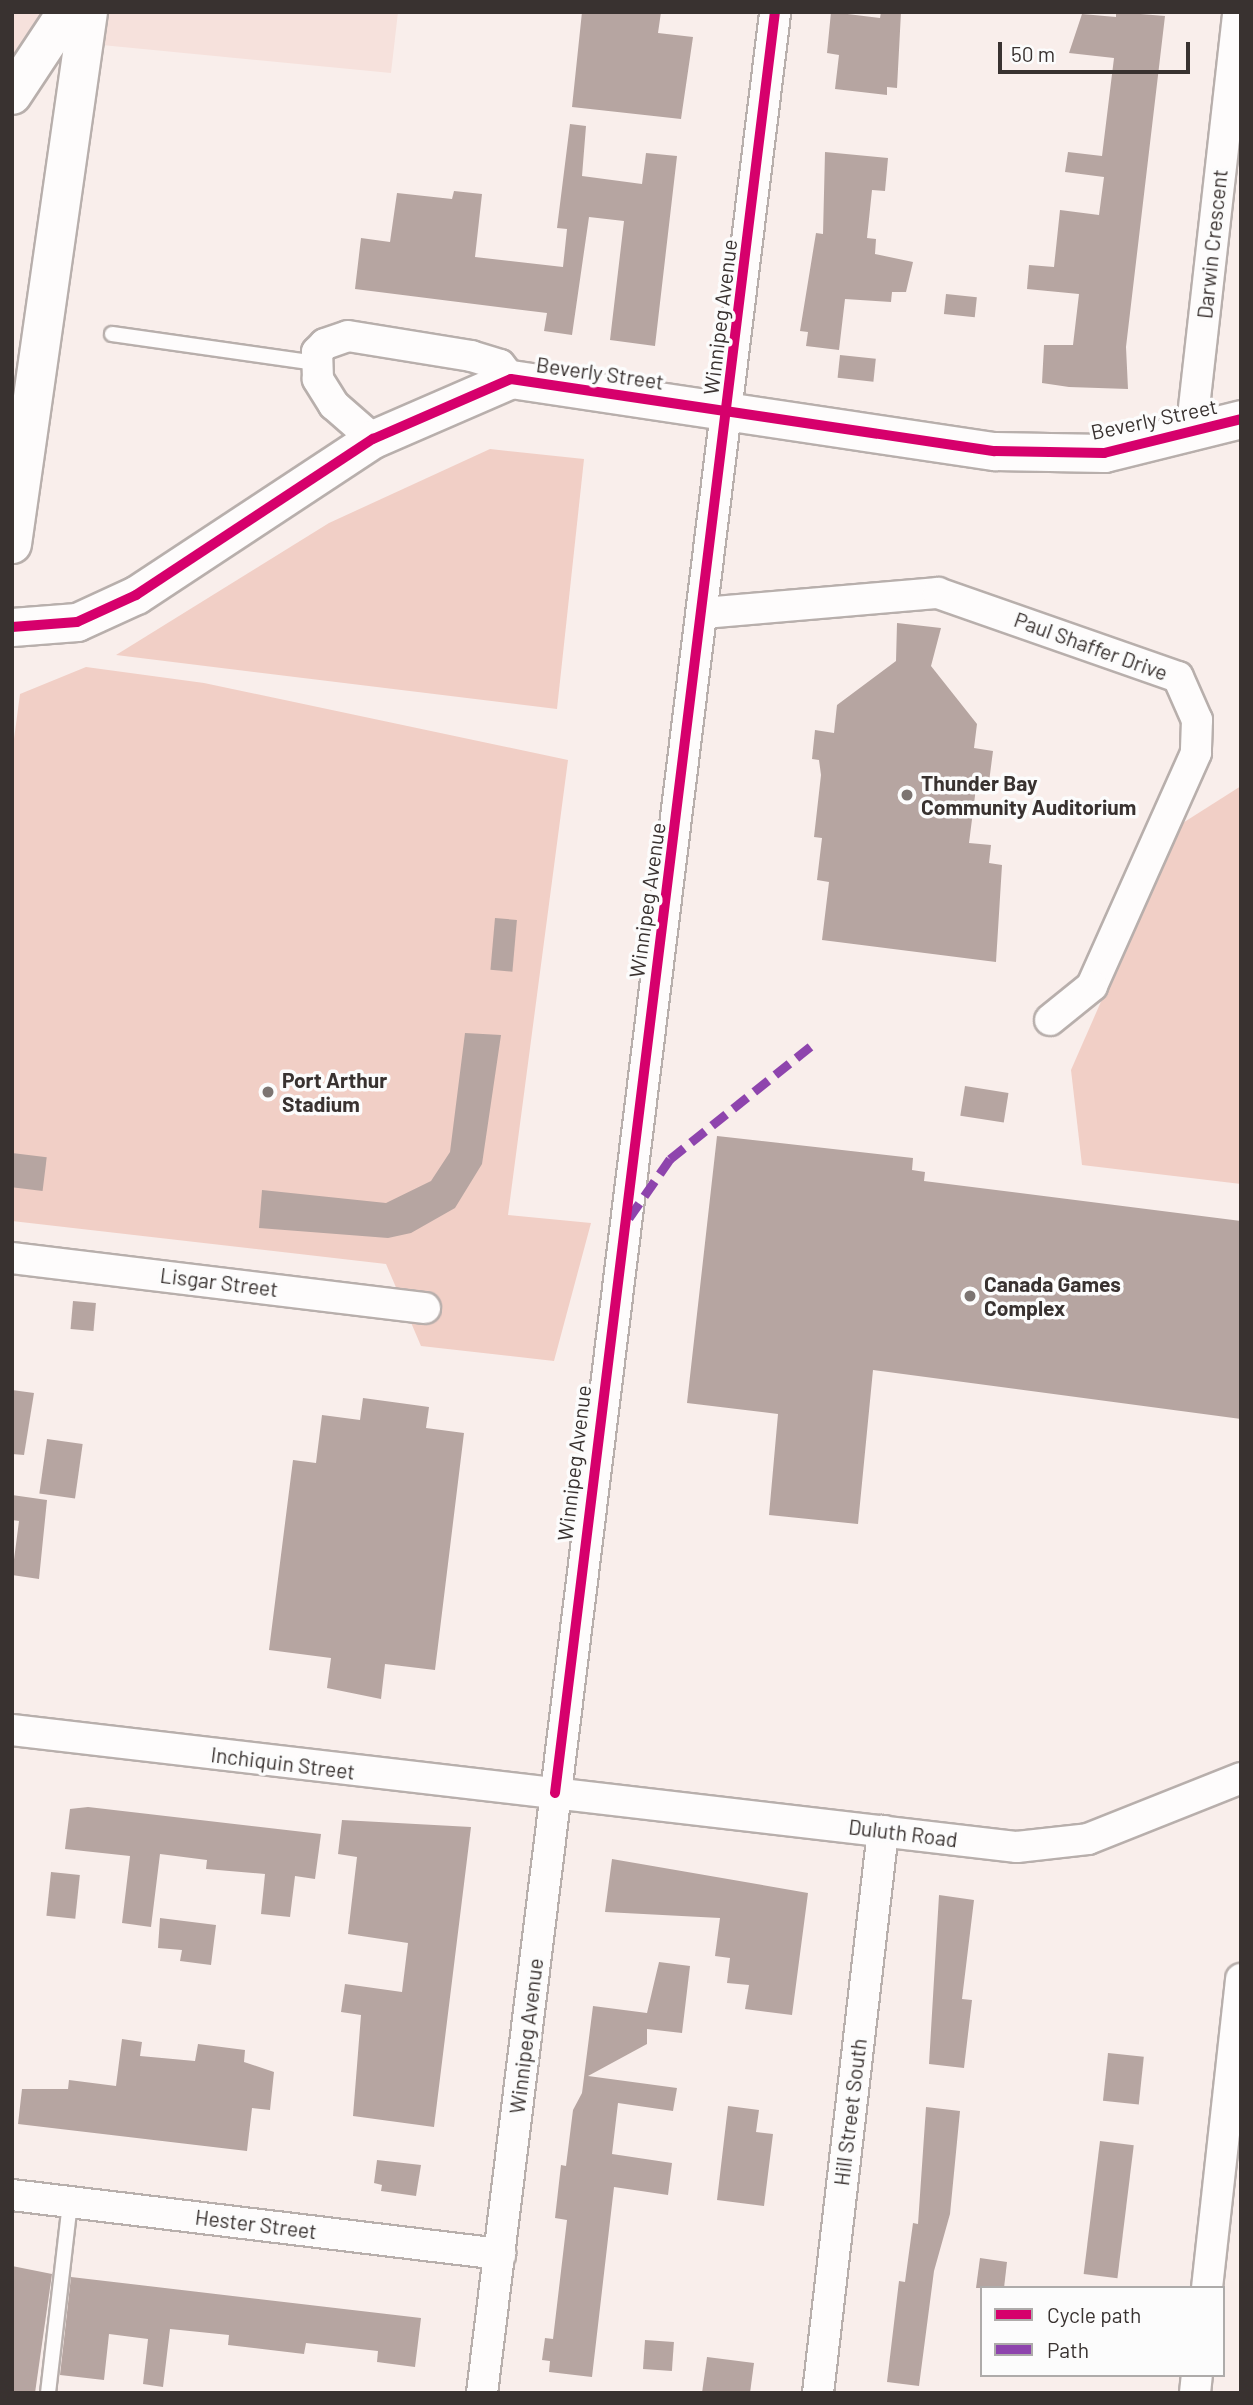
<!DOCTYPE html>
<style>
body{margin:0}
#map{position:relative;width:1253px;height:2405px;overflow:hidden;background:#f9eeeb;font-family:Barlow,sans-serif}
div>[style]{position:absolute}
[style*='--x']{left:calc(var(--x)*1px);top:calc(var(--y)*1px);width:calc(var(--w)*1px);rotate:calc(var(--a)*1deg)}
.built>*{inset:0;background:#f6e1dc}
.green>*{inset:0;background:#f1cfc6}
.building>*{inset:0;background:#b6a5a1;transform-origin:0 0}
.roads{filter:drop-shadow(2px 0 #b8afac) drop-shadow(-2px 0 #b8afac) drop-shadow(0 2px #b8afac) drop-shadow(0 -2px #b8afac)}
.service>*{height:14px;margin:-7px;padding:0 7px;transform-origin:7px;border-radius:7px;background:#fefcfc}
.minor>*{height:30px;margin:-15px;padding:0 15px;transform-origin:15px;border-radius:15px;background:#fefcfc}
.tertiary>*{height:37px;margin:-18.5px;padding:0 18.5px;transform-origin:18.5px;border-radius:18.5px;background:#fefcfc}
.secondary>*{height:38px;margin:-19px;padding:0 19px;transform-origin:19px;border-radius:19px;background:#fefcfc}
.quiet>*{height:9px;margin-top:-4.5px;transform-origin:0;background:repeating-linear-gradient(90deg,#8e44ad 0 18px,transparent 0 27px)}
.cycleway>*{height:10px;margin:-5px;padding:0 5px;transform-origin:5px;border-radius:5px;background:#d6006c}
.dots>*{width:19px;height:19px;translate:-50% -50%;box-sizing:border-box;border:4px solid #fcfcfc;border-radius:50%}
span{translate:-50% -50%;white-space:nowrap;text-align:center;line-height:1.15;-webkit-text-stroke:7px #fcfcfc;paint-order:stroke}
.street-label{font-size:21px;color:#393230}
.poi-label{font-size:21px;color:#393230;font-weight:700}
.left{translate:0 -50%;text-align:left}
.frame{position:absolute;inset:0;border:14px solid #393230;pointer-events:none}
.legend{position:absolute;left:980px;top:2286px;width:245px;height:91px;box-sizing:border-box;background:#fcfcfc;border:2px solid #aeabaa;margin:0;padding:9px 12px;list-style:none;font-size:21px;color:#393230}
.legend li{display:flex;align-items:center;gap:14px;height:35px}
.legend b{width:35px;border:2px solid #aeabaa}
.scale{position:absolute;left:998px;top:42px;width:192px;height:32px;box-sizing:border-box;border:4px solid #393230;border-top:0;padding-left:9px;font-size:21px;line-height:24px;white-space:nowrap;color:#393230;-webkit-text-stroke:5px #fcfcfc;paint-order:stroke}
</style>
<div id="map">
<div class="built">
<div style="clip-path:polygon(12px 12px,398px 12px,391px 73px,30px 38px,12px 64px)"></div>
</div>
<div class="green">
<div style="clip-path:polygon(490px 449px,584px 459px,557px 709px,116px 655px,329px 523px)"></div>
<div style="clip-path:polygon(86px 667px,204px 683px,568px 760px,508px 1215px,591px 1223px,554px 1361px,421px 1346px,386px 1264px,12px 1221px,12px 754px,20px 694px)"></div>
<div style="clip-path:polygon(1241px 786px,1241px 1184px,1082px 1165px,1071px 1070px,1178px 826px)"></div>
</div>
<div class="building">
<div style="clip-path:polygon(582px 12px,661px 12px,658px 33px,693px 37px,681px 119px,572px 107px)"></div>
<div style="clip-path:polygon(831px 12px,880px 18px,881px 12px,901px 12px,897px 88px,887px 87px,887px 95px,835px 89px,839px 55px,827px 53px)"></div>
<div style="clip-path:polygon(1116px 12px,1165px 16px,1126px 347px,1128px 389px,1069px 387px,1042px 383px,1044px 345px,1073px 345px,1079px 294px,1027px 289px,1029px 265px,1054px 267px,1060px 210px,1099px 215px,1104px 177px,1065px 172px,1068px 152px,1102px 156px,1114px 58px,1069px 53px,1082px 14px,1116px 17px)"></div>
<div style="clip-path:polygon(570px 124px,586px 126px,582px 176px,642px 184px,646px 153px,677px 156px,655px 346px,610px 340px,624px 221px,589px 217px,572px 335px,544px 331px,547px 313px,355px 289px,361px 238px,390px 242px,397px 193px,452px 199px,454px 191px,482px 194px,475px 257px,563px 267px,567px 229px,557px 228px)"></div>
<div style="clip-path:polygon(825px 152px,888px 158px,885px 191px,872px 190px,867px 238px,876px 239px,875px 254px,913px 262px,906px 292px,892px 292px,891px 302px,845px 299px,839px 350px,806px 346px,808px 332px,800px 331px,816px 233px,823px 234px)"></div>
<div style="left:946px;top:294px;width:31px;height:20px;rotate:6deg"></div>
<div style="left:840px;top:355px;width:36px;height:23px;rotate:6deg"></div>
<div style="clip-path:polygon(897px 623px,941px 628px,931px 666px,977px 724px,974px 748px,993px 751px,989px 782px,977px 780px,969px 843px,991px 845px,989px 863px,1002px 865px,996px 962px,822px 940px,829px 882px,817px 880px,822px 838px,814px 837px,821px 775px,819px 760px,812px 759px,815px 730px,834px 733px,837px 705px,896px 661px)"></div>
<div style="left:495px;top:918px;width:22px;height:52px;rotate:5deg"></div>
<div style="clip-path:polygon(465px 1033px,501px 1035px,482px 1164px,455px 1208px,411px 1233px,388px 1238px,259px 1228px,262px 1190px,386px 1203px,431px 1181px,450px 1152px)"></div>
<div style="left:965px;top:1086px;width:44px;height:30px;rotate:9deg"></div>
<div style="clip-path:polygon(717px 1136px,913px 1158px,912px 1170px,925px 1172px,924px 1181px,1241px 1221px,1241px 1419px,873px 1370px,858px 1524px,769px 1515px,778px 1414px,687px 1403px)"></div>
<div style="left:12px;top:1153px;width:35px;height:34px;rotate:7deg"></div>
<div style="left:73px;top:1301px;width:23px;height:28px;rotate:5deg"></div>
<div style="clip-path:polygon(12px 1390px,34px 1393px,24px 1455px,12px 1454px)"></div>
<div style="clip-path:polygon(363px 1398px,429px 1407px,426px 1428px,464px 1433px,435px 1670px,385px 1664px,381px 1699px,327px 1688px,331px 1658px,269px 1650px,293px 1460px,316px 1463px,322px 1415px,360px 1420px)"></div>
<div style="left:47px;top:1439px;width:36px;height:55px;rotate:8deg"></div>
<div style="clip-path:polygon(12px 1495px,47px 1500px,39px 1579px,12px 1575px,19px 1521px,12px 1520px)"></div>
<div style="clip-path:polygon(88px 1807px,321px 1834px,315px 1879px,295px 1876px,290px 1917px,261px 1914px,265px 1874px,206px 1869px,207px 1860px,160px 1854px,151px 1927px,122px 1923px,130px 1856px,65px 1849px,70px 1809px)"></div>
<div style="clip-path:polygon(342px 1820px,471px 1827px,434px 2127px,353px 2116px,361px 2015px,341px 2012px,345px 1984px,402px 1992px,408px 1943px,348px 1934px,357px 1857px,338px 1854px)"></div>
<div style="clip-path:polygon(612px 1859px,808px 1893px,792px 2015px,745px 2009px,749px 1985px,727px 1983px,730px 1958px,715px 1956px,720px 1918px,605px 1912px)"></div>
<div style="left:51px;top:1872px;width:29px;height:44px;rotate:6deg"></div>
<div style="clip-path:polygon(939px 1895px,974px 1900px,962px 1999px,972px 2000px,964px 2068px,929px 2064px)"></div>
<div style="clip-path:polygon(160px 1918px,216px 1925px,211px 1965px,180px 1961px,182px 1950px,158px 1948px)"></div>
<div style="clip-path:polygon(659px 1962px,690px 1966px,682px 2033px,647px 2029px,647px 2044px,588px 2076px,677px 2088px,673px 2111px,618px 2103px,612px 2154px,672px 2163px,668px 2195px,614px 2187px,592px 2377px,549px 2372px,550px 2361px,542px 2360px,545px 2338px,553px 2339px,567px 2220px,555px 2218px,561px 2165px,566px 2166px,573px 2110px,582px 2093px,593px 2006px,647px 2013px)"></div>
<div style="clip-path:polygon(122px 2039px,142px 2042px,140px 2056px,195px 2061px,198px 2044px,245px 2050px,244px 2062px,274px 2072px,270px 2110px,252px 2108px,247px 2151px,18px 2124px,22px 2089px,68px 2089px,69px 2080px,116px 2086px)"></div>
<div style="left:1108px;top:2053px;width:36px;height:48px;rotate:6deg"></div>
<div style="clip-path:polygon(728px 2106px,759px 2110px,756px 2132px,773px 2134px,764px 2206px,717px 2200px)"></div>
<div style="clip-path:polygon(926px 2107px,960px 2111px,950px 2214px,934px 2271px,919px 2386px,887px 2382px,899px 2281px,905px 2282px,913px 2223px,918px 2224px)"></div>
<div style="left:1100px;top:2141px;width:34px;height:134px;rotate:7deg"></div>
<div style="clip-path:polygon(377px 2160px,421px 2165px,416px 2196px,381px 2191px,382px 2185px,374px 2183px)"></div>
<div style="clip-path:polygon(980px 2258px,1007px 2262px,1004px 2288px,976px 2288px)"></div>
<div style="clip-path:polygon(12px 2266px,52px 2274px,35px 2393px,12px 2393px)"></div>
<div style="clip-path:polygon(71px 2277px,421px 2318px,415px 2367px,377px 2362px,378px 2351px,306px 2343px,304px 2354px,228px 2345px,229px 2335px,170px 2329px,163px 2387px,143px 2384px,148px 2339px,109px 2334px,104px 2380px,60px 2375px)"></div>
<div style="left:645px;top:2340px;width:29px;height:29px;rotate:4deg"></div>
<div style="clip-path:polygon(707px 2357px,754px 2363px,750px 2393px,702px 2393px)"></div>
</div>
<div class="roads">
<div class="service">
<div style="--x:112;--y:334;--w:206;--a:8.1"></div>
<div style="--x:48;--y:2393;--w:192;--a:-83.4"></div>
</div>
<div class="minor">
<div style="--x:1191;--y:434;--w:425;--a:-83.6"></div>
<div style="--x:373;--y:439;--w:52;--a:-138.9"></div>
<div style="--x:334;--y:405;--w:31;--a:-122"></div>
<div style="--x:318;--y:379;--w:27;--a:-92"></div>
<div style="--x:317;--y:352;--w:11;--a:-45"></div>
<div style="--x:325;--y:344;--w:24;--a:-19"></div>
<div style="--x:348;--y:336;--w:125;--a:9.2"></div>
<div style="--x:471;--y:356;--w:30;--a:17"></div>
<div style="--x:500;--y:365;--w:18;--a:52"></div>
<div style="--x:704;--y:613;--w:235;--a:-4.9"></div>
<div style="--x:938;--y:593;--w:254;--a:19.3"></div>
<div style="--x:1178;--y:677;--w:47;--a:66.2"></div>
<div style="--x:1197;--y:720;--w:33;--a:92"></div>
<div style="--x:1196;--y:753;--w:255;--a:114.1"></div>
<div style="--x:1092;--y:986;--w:54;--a:141"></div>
<div style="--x:12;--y:1258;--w:416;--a:6.9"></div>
<div style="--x:12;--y:1730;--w:1012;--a:6.64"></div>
<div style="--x:1017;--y:1847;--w:71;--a:-6.4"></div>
<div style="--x:1088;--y:1839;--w:165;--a:-21.7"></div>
<div style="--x:12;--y:2195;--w:492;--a:6.9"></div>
<div style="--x:1207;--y:2288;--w:311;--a:-83.7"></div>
<div style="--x:482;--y:2393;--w:2399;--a:-82.98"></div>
<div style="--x:818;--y:2393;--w:566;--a:-83.4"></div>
<div style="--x:1195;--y:2393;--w:18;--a:-84"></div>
</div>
<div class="tertiary">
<div style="--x:12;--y:627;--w:65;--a:-4.4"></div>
<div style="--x:77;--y:622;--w:65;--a:-24.6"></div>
<div style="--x:136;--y:595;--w:284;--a:-33.4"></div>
<div style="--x:373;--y:439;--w:150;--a:-23.5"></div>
<div style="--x:511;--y:379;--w:489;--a:8.5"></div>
<div style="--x:995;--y:451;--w:109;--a:1.1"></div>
<div style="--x:1104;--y:453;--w:141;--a:-13.9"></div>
</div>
<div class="secondary">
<div style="--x:12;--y:95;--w:100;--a:-56.5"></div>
<div style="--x:12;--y:544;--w:537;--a:-81.87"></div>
</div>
</div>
<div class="quiet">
<div style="--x:629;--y:1218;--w:72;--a:-55.2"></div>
<div style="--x:670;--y:1159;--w:181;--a:-38.7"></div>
</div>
<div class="cycleway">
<div style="--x:12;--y:627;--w:65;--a:-4.4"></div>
<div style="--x:77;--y:622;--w:65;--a:-24.6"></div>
<div style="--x:136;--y:595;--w:284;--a:-33.4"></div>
<div style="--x:373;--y:439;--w:150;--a:-23.5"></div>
<div style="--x:511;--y:379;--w:489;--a:8.5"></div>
<div style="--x:995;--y:451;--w:109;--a:1.1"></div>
<div style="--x:1104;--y:453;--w:141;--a:-13.9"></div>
<div style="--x:555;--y:1793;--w:1795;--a:-82.96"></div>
</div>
<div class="dots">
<div style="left:907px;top:795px;background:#7c7471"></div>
<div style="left:268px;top:1092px;background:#7c7471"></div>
<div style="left:970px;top:1296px;background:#7c7471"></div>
</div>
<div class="street-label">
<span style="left:1212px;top:244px;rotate:-84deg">Darwin Crescent</span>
<span style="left:720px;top:317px;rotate:-83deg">Winnipeg Avenue</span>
<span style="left:600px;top:373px;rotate:8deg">Beverly Street</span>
<span style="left:1154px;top:419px;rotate:-12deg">Beverly Street</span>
<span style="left:1091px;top:646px;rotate:20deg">Paul Shaffer Drive</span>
<span style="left:647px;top:900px;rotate:-82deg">Winnipeg Avenue</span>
<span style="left:219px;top:1282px;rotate:7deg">Lisgar Street</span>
<span style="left:574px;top:1463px;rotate:-83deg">Winnipeg Avenue</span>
<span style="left:283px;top:1763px;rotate:7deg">Inchiquin Street</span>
<span style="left:903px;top:1833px;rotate:7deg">Duluth Road</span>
<span style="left:526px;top:2036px;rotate:-83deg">Winnipeg Avenue</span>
<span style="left:850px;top:2112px;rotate:-83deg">Hill Street South</span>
<span style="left:256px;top:2224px;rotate:7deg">Hester Street</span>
</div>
<div class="poi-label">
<span class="left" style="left:921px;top:795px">Thunder Bay<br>Community Auditorium</span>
<span class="left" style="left:282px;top:1092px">Port Arthur<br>Stadium</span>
<span class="left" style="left:984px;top:1296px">Canada Games<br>Complex</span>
</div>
<div class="frame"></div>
<ul class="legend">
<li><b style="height:9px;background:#d6006c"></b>Cycle path</li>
<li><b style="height:9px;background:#8e44ad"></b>Path</li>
</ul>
<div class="scale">50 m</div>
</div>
